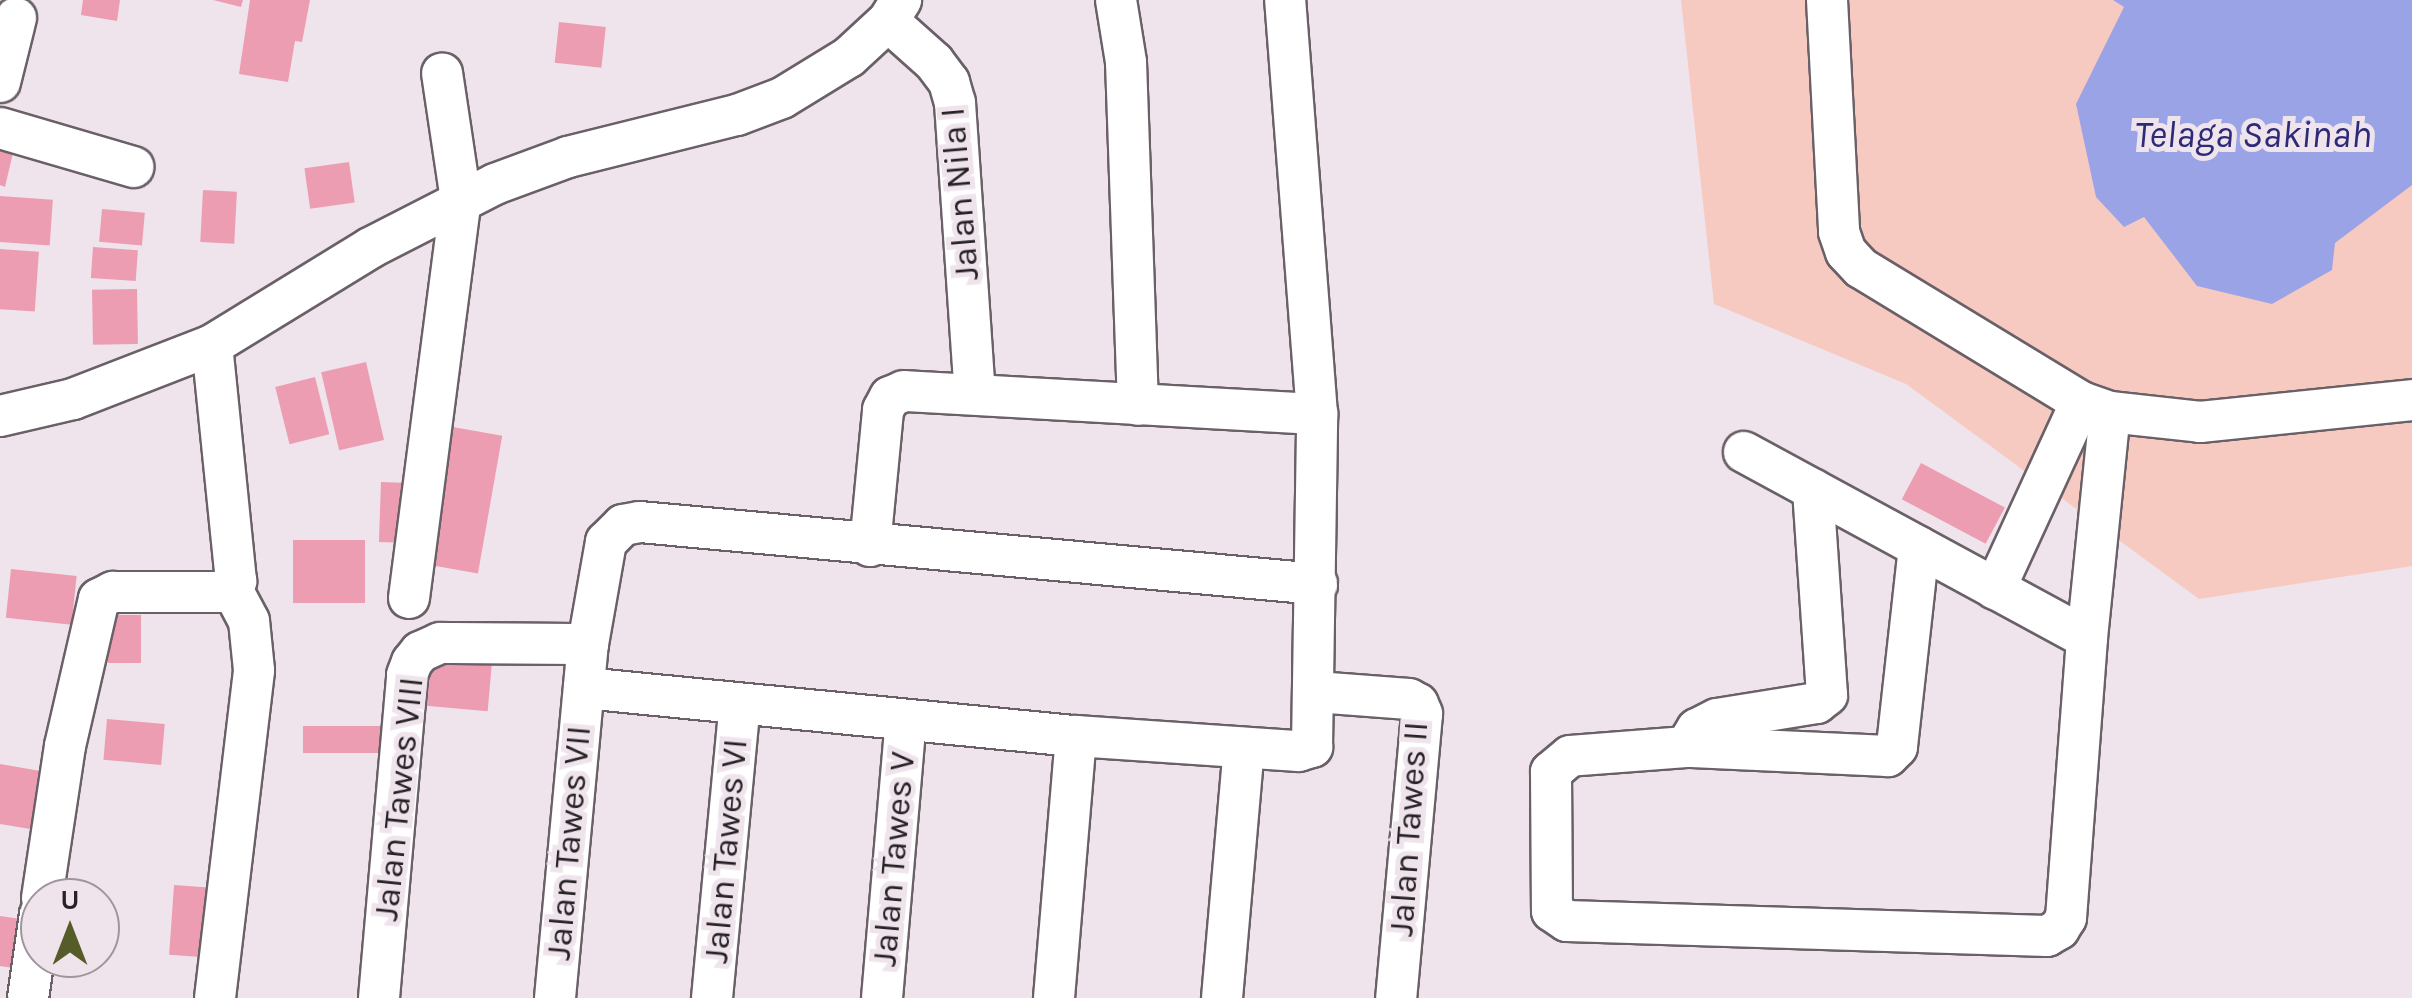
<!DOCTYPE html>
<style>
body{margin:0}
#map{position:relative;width:2412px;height:998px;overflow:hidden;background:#efe4ec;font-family:Karla,sans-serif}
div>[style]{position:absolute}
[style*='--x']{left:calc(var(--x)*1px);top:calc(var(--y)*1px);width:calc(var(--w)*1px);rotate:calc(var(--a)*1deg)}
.green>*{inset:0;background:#f7cac1}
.water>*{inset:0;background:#9aa3e6}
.building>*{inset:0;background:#ed9db2;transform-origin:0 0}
.roads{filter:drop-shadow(2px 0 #6a6067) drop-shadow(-2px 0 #6a6067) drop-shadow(0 2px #6a6067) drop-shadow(0 -2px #6a6067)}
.minor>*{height:40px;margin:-20px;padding:0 20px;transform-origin:20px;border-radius:20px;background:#fff}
span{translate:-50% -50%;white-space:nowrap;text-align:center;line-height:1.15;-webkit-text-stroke:10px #efe4ec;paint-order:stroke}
.street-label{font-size:35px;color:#262225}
.water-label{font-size:38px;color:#2d2a78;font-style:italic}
.north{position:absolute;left:20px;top:878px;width:100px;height:100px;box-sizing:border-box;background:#efe4ec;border:2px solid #9f969c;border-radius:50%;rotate:0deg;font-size:28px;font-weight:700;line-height:40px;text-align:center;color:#262225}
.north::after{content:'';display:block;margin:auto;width:35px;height:45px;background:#555b29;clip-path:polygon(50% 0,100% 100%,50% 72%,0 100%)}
</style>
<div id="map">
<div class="green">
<div style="clip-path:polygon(1681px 0,2412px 0,2412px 566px,2199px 599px,1906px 384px,1714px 304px)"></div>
</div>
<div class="water">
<div style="clip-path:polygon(2113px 0,2412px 0,2412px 185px,2335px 243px,2332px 270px,2272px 304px,2197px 286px,2144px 217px,2124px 227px,2096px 197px,2076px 104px,2124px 7px)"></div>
</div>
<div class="building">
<div style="clip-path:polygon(83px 0,120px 0,117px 21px,81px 15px)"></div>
<div style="clip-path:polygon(213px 0,243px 0,241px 7px)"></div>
<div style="clip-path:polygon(250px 0,310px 0,302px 42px,295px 41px,288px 82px,239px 74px)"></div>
<div style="left:559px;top:22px;width:47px;height:41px;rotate:6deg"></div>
<div style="clip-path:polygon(0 136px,16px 140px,5px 187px,0 185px)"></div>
<div style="left:349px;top:162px;width:41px;height:45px;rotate:82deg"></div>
<div style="left:203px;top:190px;width:34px;height:52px;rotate:3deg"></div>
<div style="left:0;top:196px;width:53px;height:46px;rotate:4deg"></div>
<div style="left:102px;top:209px;width:43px;height:33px;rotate:5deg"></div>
<div style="left:93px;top:247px;width:45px;height:31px;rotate:4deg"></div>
<div style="left:0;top:249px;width:39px;height:60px;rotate:4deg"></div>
<div style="left:137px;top:289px;width:55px;height:45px;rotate:89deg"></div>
<div style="left:366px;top:362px;width:80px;height:46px;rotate:77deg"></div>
<div style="left:315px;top:377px;width:59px;height:41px;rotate:76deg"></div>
<div style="left:453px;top:427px;width:50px;height:140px;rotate:10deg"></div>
<div style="left:1921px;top:463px;width:95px;height:41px;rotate:28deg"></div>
<div style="left:381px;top:482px;width:35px;height:60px;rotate:2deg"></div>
<div style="left:293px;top:540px;width:72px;height:63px"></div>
<div style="left:11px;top:569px;width:66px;height:49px;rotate:6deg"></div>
<div style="left:108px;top:615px;width:33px;height:48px"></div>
<div style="left:430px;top:659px;width:62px;height:47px;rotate:5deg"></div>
<div style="left:107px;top:719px;width:58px;height:41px;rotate:5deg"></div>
<div style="left:303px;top:726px;width:78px;height:27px"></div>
<div style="clip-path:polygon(0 764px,52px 773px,42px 831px,0 824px)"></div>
<div style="left:174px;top:885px;width:42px;height:70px;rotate:4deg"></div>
<div style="clip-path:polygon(0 916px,21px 919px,13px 968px,0 966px)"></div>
<div style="clip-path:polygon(62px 958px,91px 958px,89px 971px,61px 968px)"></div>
</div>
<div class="roads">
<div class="minor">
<div style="--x:1116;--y:0;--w:63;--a:80.8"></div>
<div style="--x:1126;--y:62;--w:343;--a:88"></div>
<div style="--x:1827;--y:0;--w:232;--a:87"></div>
<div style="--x:1839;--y:232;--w:21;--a:71"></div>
<div style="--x:1846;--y:252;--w:22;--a:47"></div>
<div style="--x:1861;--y:268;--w:258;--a:31.3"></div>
<div style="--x:2081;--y:402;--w:31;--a:19"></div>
<div style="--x:2110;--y:412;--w:91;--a:6.3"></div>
<div style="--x:2200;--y:422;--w:213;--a:-5.9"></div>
<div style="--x:888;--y:21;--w:62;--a:41.7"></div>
<div style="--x:934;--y:62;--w:25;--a:53"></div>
<div style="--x:949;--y:82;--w:22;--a:74"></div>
<div style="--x:955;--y:103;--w:291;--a:86.1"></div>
<div style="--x:0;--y:82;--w:66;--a:-76"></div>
<div style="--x:0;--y:128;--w:139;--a:16.3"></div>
<div style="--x:0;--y:416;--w:75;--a:-13.1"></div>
<div style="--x:73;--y:399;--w:149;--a:-21.2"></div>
<div style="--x:212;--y:345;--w:185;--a:-31.5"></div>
<div style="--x:370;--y:248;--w:140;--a:-27.1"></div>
<div style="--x:495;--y:184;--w:78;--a:-20.3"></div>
<div style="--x:568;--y:157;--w:174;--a:-14"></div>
<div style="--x:737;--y:115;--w:48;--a:-20.7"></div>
<div style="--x:782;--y:98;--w:79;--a:-31.5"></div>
<div style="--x:849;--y:57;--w:53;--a:-42.7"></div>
<div style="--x:888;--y:21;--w:25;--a:-58"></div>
<div style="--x:1744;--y:452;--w:390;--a:28.5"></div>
<div style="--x:870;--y:546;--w:137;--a:-84.5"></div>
<div style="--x:883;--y:410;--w:15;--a:-62"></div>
<div style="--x:890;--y:397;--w:15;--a:-23"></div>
<div style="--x:904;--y:391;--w:414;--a:3.2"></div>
<div style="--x:1919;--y:547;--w:201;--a:96.3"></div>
<div style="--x:1897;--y:747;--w:13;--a:135"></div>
<div style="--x:1888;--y:756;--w:202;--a:-177.4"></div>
<div style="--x:1686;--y:747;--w:116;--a:175.6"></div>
<div style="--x:1570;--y:756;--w:25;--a:140"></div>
<div style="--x:1551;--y:772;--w:139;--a:89.6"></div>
<div style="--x:1552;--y:911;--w:18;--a:34"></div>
<div style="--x:1567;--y:921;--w:480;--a:1.8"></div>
<div style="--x:2047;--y:936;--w:14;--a:-30"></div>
<div style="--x:2059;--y:929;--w:13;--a:-58"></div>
<div style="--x:2066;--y:918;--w:281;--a:-85.7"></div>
<div style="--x:2087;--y:638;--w:227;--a:-84.2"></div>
<div style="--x:1995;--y:589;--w:206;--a:-65.3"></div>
<div style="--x:409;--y:598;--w:401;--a:-82.6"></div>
<div style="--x:461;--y:200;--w:128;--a:-98.5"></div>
<div style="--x:584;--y:688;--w:494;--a:5.6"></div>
<div style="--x:1076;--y:736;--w:223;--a:3.9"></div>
<div style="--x:1298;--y:751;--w:15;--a:-16"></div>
<div style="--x:1312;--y:747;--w:333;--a:-89.1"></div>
<div style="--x:1317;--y:414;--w:415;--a:-94.4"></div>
<div style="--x:1316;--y:692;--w:93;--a:4.3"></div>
<div style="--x:1409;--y:699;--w:10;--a:29"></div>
<div style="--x:1418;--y:704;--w:11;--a:68"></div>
<div style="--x:1422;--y:714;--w:285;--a:95.2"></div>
<div style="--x:1686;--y:747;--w:21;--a:-59"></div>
<div style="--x:1697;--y:729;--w:22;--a:-27"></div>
<div style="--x:1717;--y:719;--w:101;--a:-9.1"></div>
<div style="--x:1817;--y:703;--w:13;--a:-39"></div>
<div style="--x:1827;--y:695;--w:206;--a:-93.9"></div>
<div style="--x:42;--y:898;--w:154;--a:-81.4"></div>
<div style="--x:65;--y:746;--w:151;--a:-77"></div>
<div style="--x:99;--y:599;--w:16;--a:-27"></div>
<div style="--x:113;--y:592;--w:108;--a:0"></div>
<div style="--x:221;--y:592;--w:19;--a:-36"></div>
<div style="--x:236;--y:581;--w:237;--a:-95.8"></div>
<div style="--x:28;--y:998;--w:85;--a:-81.9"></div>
<div style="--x:215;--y:998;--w:330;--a:-83.2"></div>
<div style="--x:254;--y:670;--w:49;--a:-95.8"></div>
<div style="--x:249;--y:621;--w:38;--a:-118"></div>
<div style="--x:379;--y:998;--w:324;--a:-85"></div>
<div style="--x:407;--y:675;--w:14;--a:-69"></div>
<div style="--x:412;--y:662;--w:13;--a:-51"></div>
<div style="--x:420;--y:652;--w:22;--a:-24"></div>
<div style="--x:440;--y:643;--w:148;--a:0.4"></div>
<div style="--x:555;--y:998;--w:356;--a:-84.7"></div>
<div style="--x:588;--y:644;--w:104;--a:-80"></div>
<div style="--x:606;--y:542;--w:24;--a:-45"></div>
<div style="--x:623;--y:525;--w:17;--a:-10"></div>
<div style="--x:640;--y:522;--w:680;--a:5.23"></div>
<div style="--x:712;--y:998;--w:295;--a:-84.6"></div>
<div style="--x:882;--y:998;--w:279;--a:-85.1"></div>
<div style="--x:1054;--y:998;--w:263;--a:-85.2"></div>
<div style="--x:1222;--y:998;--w:251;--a:-85"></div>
</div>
</div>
<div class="street-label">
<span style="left:960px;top:194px;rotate:-95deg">Jalan Nila I</span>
<span style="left:399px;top:799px;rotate:-84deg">Jalan Tawes VIII</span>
<span style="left:1409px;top:829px;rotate:-86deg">Jalan Tawes II</span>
<span style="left:569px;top:843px;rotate:-85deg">Jalan Tawes VII</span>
<span style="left:726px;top:851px;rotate:-85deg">Jalan Tawes VI</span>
<span style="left:894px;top:859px;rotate:-85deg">Jalan Tawes V</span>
</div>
<div class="water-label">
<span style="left:2253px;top:135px">Telaga Sakinah</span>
</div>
<div class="north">U</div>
</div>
